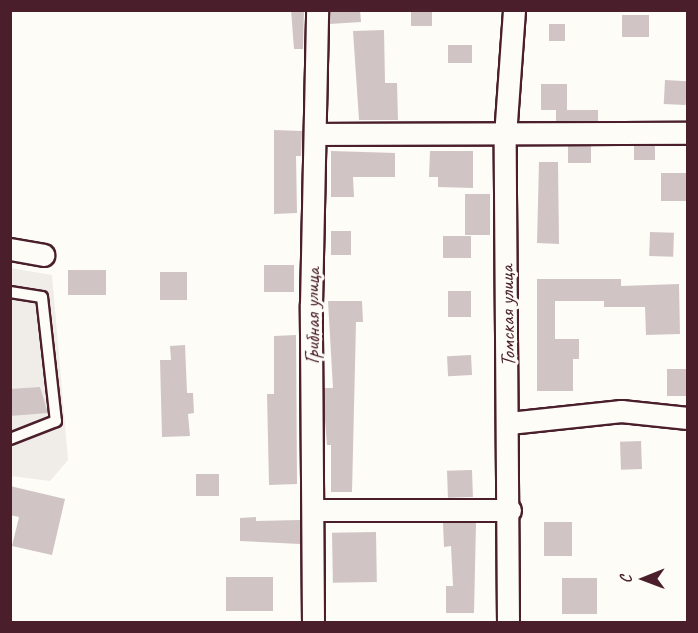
<!DOCTYPE html>
<meta charset="utf-8">
<style>
body{margin:0}
#map{position:relative;width:698px;height:633px;overflow:hidden;background:#fdfcf7;font-family:Caveat,sans-serif}
div>[style]{position:absolute}
[style*='--x']{left:calc(var(--x)*1px);top:calc(var(--y)*1px);width:calc(var(--w)*1px);rotate:calc(var(--a)*1deg)}
.built>*{inset:0;background:#f0ece8}
.building>*{inset:0;background:#d0c5c4;transform-origin:0 0}
.roads{filter:drop-shadow(2px 0 #4a1f2b) drop-shadow(-2px 0 #4a1f2b) drop-shadow(0 2px #4a1f2b) drop-shadow(0 -2px #4a1f2b)}
.lane>*{height:10px;margin:-5px;padding:0 5px;transform-origin:5px;border-radius:5px;background:#fdfcf7}
.street>*{height:21px;margin:-10.5px;padding:0 10.5px;transform-origin:10.5px;border-radius:10.5px;background:#fdfcf7}
span{translate:-50% -50%;white-space:nowrap;text-align:center;line-height:1.15;-webkit-text-stroke:6px #fdfcf7;paint-order:stroke}
.street-label{font-size:21px;color:#4a1f2b}
.frame{position:absolute;inset:0;border:12px solid #4a1f2b;pointer-events:none}
.north{position:absolute;left:614px;top:549px;width:60px;height:60px;-webkit-text-stroke:4px #fdfcf7;paint-order:stroke;rotate:269deg;font-size:16px;font-weight:700;line-height:24px;text-align:center;color:#4a1f2b}
.north::after{content:'';display:block;margin:auto;width:21px;height:27px;background:#4a1f2b;clip-path:polygon(50% 0,100% 100%,50% 72%,0 100%)}
</style>
<div id="map">
<div class="built">
<div style="clip-path:polygon(10px 268px,52px 275px,68px 460px,50px 481px,11px 476px)"></div>
</div>
<div class="building">
<div style="clip-path:polygon(291px 10px,304px 10px,303px 49px,294px 49px)"></div>
<div style="clip-path:polygon(330px 10px,360px 10px,361px 22px,329px 24px)"></div>
<div style="left:411px;top:10px;width:21px;height:16px"></div>
<div style="left:649px;top:15px;width:22px;height:27px;rotate:90deg"></div>
<div style="left:549px;top:24px;width:16px;height:17px"></div>
<div style="clip-path:polygon(384px 30px,385px 83px,397px 83px,398px 120px,359px 120px,353px 31px)"></div>
<div style="left:448px;top:45px;width:24px;height:18px"></div>
<div style="left:665px;top:80px;width:22px;height:24px;rotate:3deg"></div>
<div style="left:541px;top:84px;width:26px;height:26px"></div>
<div style="left:556px;top:110px;width:42px;height:11px"></div>
<div style="clip-path:polygon(274px 130px,302px 131px,301px 156px,296px 156px,297px 213px,274px 214px)"></div>
<div style="left:568px;top:146px;width:23px;height:17px"></div>
<div style="left:634px;top:146px;width:21px;height:14px"></div>
<div style="clip-path:polygon(331px 151px,395px 153px,395px 177px,353px 177px,354px 197px,331px 197px)"></div>
<div style="clip-path:polygon(430px 151px,473px 151px,473px 188px,438px 187px,438px 177px,429px 177px)"></div>
<div style="clip-path:polygon(539px 162px,558px 162px,559px 244px,537px 243px)"></div>
<div style="left:687px;top:173px;width:28px;height:26px;rotate:90deg"></div>
<div style="left:465px;top:194px;width:25px;height:41px"></div>
<div style="left:331px;top:231px;width:20px;height:24px"></div>
<div style="left:650px;top:232px;width:24px;height:24px;rotate:2deg"></div>
<div style="left:471px;top:236px;width:22px;height:28px;rotate:90deg"></div>
<div style="left:264px;top:265px;width:30px;height:27px"></div>
<div style="left:106px;top:270px;width:25px;height:38px;rotate:90deg"></div>
<div style="left:160px;top:272px;width:27px;height:28px"></div>
<div style="clip-path:polygon(537px 279px,621px 279px,621px 286px,679px 284px,680px 334px,646px 335px,645px 307px,604px 307px,604px 301px,555px 301px,555px 339px,579px 339px,579px 359px,573px 359px,573px 391px,537px 391px)"></div>
<div style="left:448px;top:291px;width:23px;height:26px"></div>
<div style="clip-path:polygon(328px 301px,362px 301px,363px 322px,356px 322px,352px 492px,331px 492px,331px 445px,327px 445px,324px 408px,324px 388px,333px 388px)"></div>
<div style="clip-path:polygon(296px 335px,297px 484px,269px 485px,267px 394px,274px 394px,274px 336px)"></div>
<div style="clip-path:polygon(185px 345px,187px 393px,193px 393px,194px 413px,188px 414px,190px 436px,162px 437px,160px 360px,171px 360px,170px 346px)"></div>
<div style="left:471px;top:355px;width:20px;height:24px;rotate:87deg"></div>
<div style="left:687px;top:369px;width:27px;height:20px;rotate:90deg"></div>
<div style="clip-path:polygon(40px 387px,48px 413px,10px 416px,10px 389px)"></div>
<div style="left:641px;top:441px;width:28px;height:21px;rotate:88deg"></div>
<div style="left:472px;top:470px;width:27px;height:25px;rotate:88deg"></div>
<div style="left:196px;top:474px;width:23px;height:22px"></div>
<div style="clip-path:polygon(10px 486px,65px 499px,52px 555px,12px 546px,19px 517px,10px 515px)"></div>
<div style="clip-path:polygon(256px 517px,256px 521px,300px 520px,300px 544px,240px 541px,240px 518px)"></div>
<div style="left:544px;top:522px;width:28px;height:34px"></div>
<div style="clip-path:polygon(443px 523px,476px 523px,474px 613px,446px 613px,446px 586px,453px 586px,451px 546px,444px 547px)"></div>
<div style="left:376px;top:532px;width:50px;height:44px;rotate:89deg"></div>
<div style="left:226px;top:577px;width:47px;height:34px"></div>
<div style="left:562px;top:578px;width:35px;height:36px"></div>
</div>
<div class="roads">
<div class="lane">
<div style="--x:10;--y:292;--w:32;--a:9"></div>
<div style="--x:42;--y:297;--w:125;--a:83.6"></div>
<div style="--x:56;--y:421;--w:49;--a:158.6"></div>
</div>
<div class="street">
<div style="--x:315;--y:134;--w:373;--a:-0.2"></div>
<div style="--x:10;--y:249;--w:34;--a:10"></div>
<div style="--x:509;--y:423;--w:113;--a:-6.1"></div>
<div style="--x:621;--y:411;--w:67;--a:6"></div>
<div style="--x:313;--y:510;--w:197;--a:0"></div>
<div style="--x:313;--y:622;--w:318;--a:-90.4"></div>
<div style="--x:311;--y:304;--w:294;--a:-88.8"></div>
<div style="--x:508;--y:622;--w:486;--a:-90.4"></div>
<div style="--x:505;--y:136;--w:126;--a:-85.9"></div>
</div>
</div>
<div class="street-label">
<span style="left:312px;top:316px;rotate:-90deg">Грибная улица</span>
<span style="left:507px;top:316px;rotate:-91deg">Томская улица</span>
</div>
<div class="frame"></div>
<div class="north">С</div>
</div>
